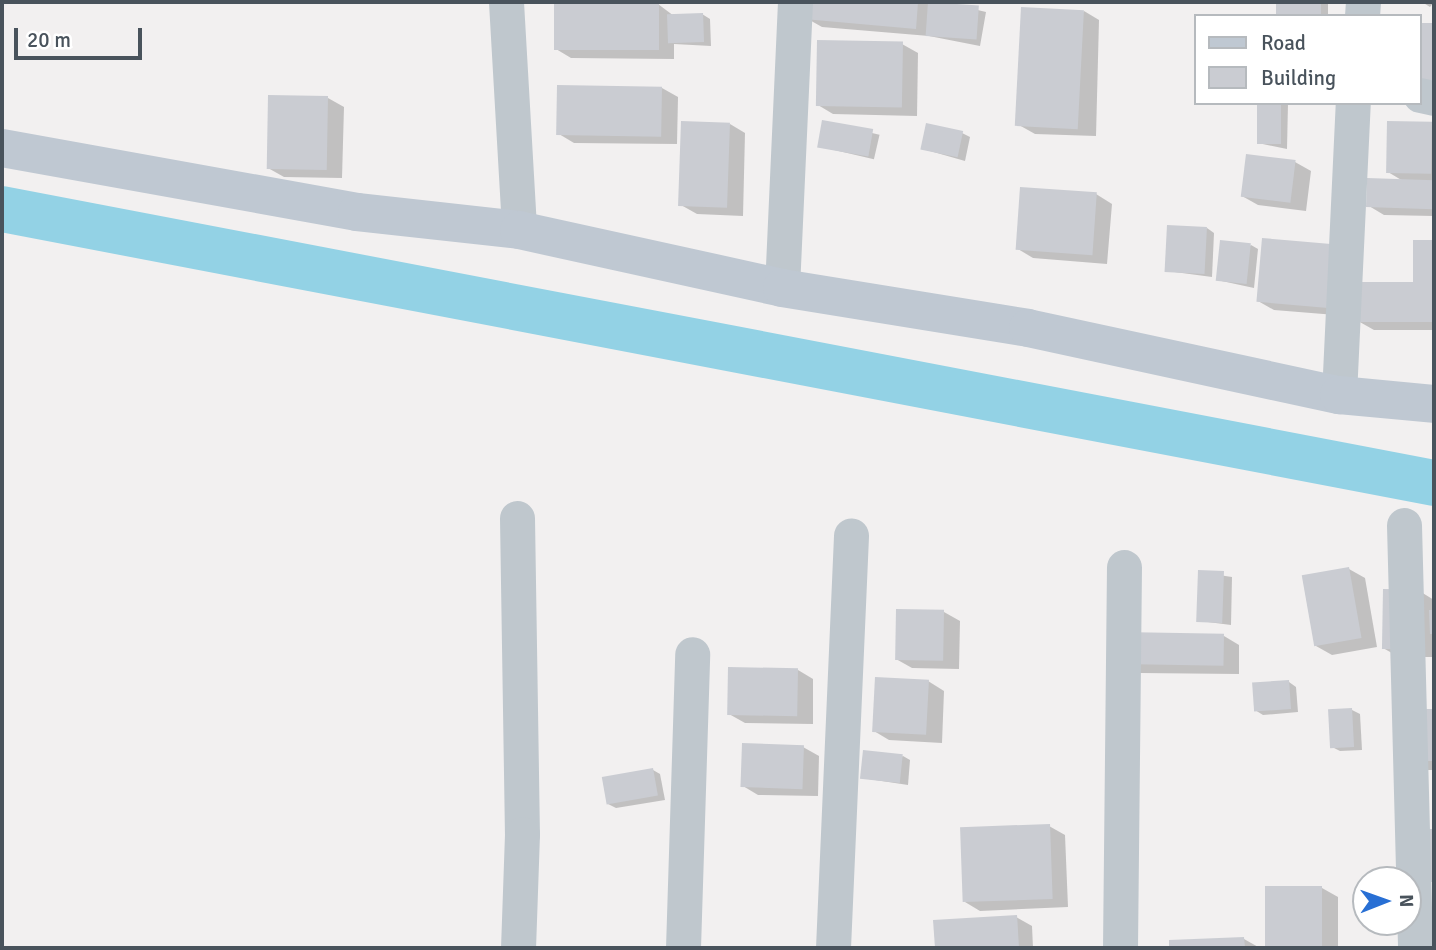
<!DOCTYPE html>
<style>
body{margin:0}
#map{position:relative;width:1436px;height:950px;overflow:hidden;background:#f2f0f0;font-family:Signika,sans-serif}
div>[style]{position:absolute}
[style*='--x']{left:calc(var(--x)*1px);top:calc(var(--y)*1px);width:calc(var(--w)*1px);rotate:calc(var(--a)*1deg)}
.shadow>*{inset:0;background:#0003;transform-origin:0 0}
.canal>*{height:46px;margin:-23px;padding:0 23px;transform-origin:23px;border-radius:23px;background:#93d2e5}
.building>*{inset:0;background:#caccd2;transform-origin:0 0}
.street>*{height:35px;margin:-17.5px;padding:0 17.5px;transform-origin:17.5px;border-radius:17.5px;background:#bfc7cd}
.secondary>*{height:38px;margin:-19px;padding:0 19px;transform-origin:19px;border-radius:19px;background:#bfc8d2}
span{translate:-50% -50%;white-space:nowrap;text-align:center;line-height:1.15;-webkit-text-stroke:5px #fff;paint-order:stroke}
.frame{position:absolute;inset:0;border:4px solid #49535c;pointer-events:none}
.legend{position:absolute;left:1194px;top:14px;width:228px;height:91px;box-sizing:border-box;background:#fff;border:2px solid #b6babe;margin:0;padding:9px 12px;list-style:none;font-size:21px;color:#49535c}
.legend li{display:flex;align-items:center;gap:14px;height:35px}
.legend b{width:35px;border:2px solid #b6babe}
.north{position:absolute;left:1352px;top:866px;width:70px;height:70px;box-sizing:border-box;background:#fff;border:2px solid #b6babe;border-radius:50%;rotate:89deg;font-size:19px;font-weight:700;line-height:28px;text-align:center;color:#49535c}
.north::after{content:'';display:block;margin:auto;width:24px;height:32px;background:#286fd4;clip-path:polygon(50% 0,100% 100%,50% 72%,0 100%)}
.scale{position:absolute;left:14px;top:28px;width:128px;height:32px;box-sizing:border-box;border:4px solid #49535c;border-top:0;padding-left:9px;font-size:21px;line-height:24px;white-space:nowrap;color:#49535c;-webkit-text-stroke:5px #fff;paint-order:stroke}
</style>
<div id="map">
<div class="shadow">
<div style="clip-path:polygon(808px 2px,944px 2px,986px 12px,980px 46px,929px 36px,822px 27px,806px 18px)"></div>
<div style="left:1278px;top:2px;width:50px;height:14px"></div>
<div style="clip-path:polygon(1434px 2px,1430px 7px,1422px 2px)"></div>
<div style="clip-path:polygon(658px 4px,674px 16px,702px 14px,710px 19px,711px 46px,674px 44px,674px 59px,571px 58px,556px 49px)"></div>
<div style="clip-path:polygon(1084px 11px,1099px 20px,1096px 136px,1035px 134px,1019px 125px)"></div>
<div style="clip-path:polygon(902px 44px,918px 53px,917px 116px,833px 114px,818px 105px)"></div>
<div style="clip-path:polygon(662px 88px,678px 97px,677px 144px,574px 143px,559px 134px)"></div>
<div style="clip-path:polygon(328px 98px,344px 107px,342px 178px,284px 177px,268px 168px)"></div>
<div style="clip-path:polygon(1258px 103px,1288px 103px,1287px 149px,1258px 143px)"></div>
<div style="left:824px;top:122px;width:57px;height:25px;rotate:13deg"></div>
<div style="clip-path:polygon(1388px 123px,1434px 125px,1434px 216px,1384px 215px,1369px 206px,1403px 181px,1388px 172px)"></div>
<div style="clip-path:polygon(730px 124px,745px 133px,743px 216px,697px 214px,681px 205px)"></div>
<div style="clip-path:polygon(962px 133px,970px 137px,965px 161px,923px 149px)"></div>
<div style="clip-path:polygon(1295px 162px,1311px 171px,1306px 211px,1258px 205px,1242px 196px)"></div>
<div style="clip-path:polygon(1096px 194px,1112px 204px,1107px 264px,1033px 258px,1018px 249px)"></div>
<div style="clip-path:polygon(1207px 228px,1214px 233px,1212px 277px,1167px 271px)"></div>
<div style="clip-path:polygon(1263px 240px,1348px 316px,1274px 310px,1258px 301px)"></div>
<div style="clip-path:polygon(1414px 242px,1434px 242px,1434px 330px,1374px 330px,1358px 321px,1414px 284px)"></div>
<div style="clip-path:polygon(1251px 245px,1258px 249px,1254px 288px,1217px 280px)"></div>
<div style="clip-path:polygon(1349px 569px,1365px 578px,1377px 647px,1332px 655px,1316px 646px)"></div>
<div style="clip-path:polygon(1199px 572px,1232px 577px,1231px 625px,1200px 621px)"></div>
<div style="clip-path:polygon(1421px 592px,1434px 600px,1434px 657px,1399px 657px,1383px 648px)"></div>
<div style="clip-path:polygon(898px 610px,944px 612px,960px 621px,959px 669px,912px 668px,896px 659px)"></div>
<div style="clip-path:polygon(1123px 634px,1224px 636px,1239px 645px,1239px 674px,1139px 673px)"></div>
<div style="clip-path:polygon(798px 670px,813px 679px,813px 724px,745px 723px,729px 714px)"></div>
<div style="clip-path:polygon(928px 681px,944px 691px,942px 743px,889px 740px,874px 731px)"></div>
<div style="clip-path:polygon(1289px 682px,1296px 687px,1298px 712px,1263px 715px,1255px 710px)"></div>
<div style="clip-path:polygon(1352px 710px,1360px 714px,1362px 750px,1340px 751px,1332px 747px)"></div>
<div style="clip-path:polygon(1434px 711px,1434px 770px,1424px 770px,1406px 712px)"></div>
<div style="clip-path:polygon(803px 747px,819px 756px,818px 796px,758px 795px,743px 786px)"></div>
<div style="clip-path:polygon(903px 756px,910px 760px,908px 785px,862px 778px)"></div>
<div style="clip-path:polygon(653px 770px,660px 774px,665px 800px,616px 808px,608px 804px)"></div>
<div style="clip-path:polygon(1049px 826px,1065px 835px,1068px 907px,980px 911px,965px 902px)"></div>
<div style="left:1420px;top:831px;width:14px;height:50px"></div>
<div style="clip-path:polygon(1266px 888px,1322px 888px,1338px 897px,1338px 948px,1266px 948px)"></div>
<div style="clip-path:polygon(1016px 917px,1032px 926px,1033px 948px,936px 948px,935px 922px)"></div>
<div style="clip-path:polygon(1244px 939px,1260px 948px,1171px 948px,1171px 942px)"></div>
</div>
<div class="canal">
<div style="--x:2;--y:209;--w:1458;--a:10.83"></div>
</div>
<div class="building">
<div style="left:554px;top:2px;width:105px;height:48px"></div>
<div style="clip-path:polygon(806px 2px,918px 2px,916px 29px,804px 19px)"></div>
<div style="left:928px;top:2px;width:51px;height:34px;rotate:4deg"></div>
<div style="left:1276px;top:2px;width:45px;height:14px"></div>
<div style="left:1021px;top:7px;width:63px;height:119px;rotate:3deg"></div>
<div style="left:703px;top:13px;width:29px;height:36px;rotate:88deg"></div>
<div style="left:1420px;top:23px;width:14px;height:57px"></div>
<div style="left:817px;top:40px;width:86px;height:66px;rotate:1deg"></div>
<div style="left:557px;top:85px;width:105px;height:50px;rotate:1deg"></div>
<div style="left:268px;top:95px;width:60px;height:74px;rotate:1deg"></div>
<div style="left:1257px;top:103px;width:24px;height:41px"></div>
<div style="left:822px;top:120px;width:52px;height:28px;rotate:10deg"></div>
<div style="left:681px;top:121px;width:49px;height:85px;rotate:2deg"></div>
<div style="left:1387px;top:121px;width:45px;height:52px;rotate:1deg"></div>
<div style="left:926px;top:123px;width:38px;height:27px;rotate:12deg"></div>
<div style="left:1246px;top:154px;width:50px;height:43px;rotate:7deg"></div>
<div style="left:1367px;top:178px;width:67px;height:29px;rotate:2deg"></div>
<div style="left:1020px;top:187px;width:77px;height:63px;rotate:4deg"></div>
<div style="left:1167px;top:225px;width:40px;height:47px;rotate:3deg"></div>
<div style="left:1262px;top:238px;width:75px;height:64px;rotate:5deg"></div>
<div style="left:1220px;top:240px;width:31px;height:41px;rotate:6deg"></div>
<div style="clip-path:polygon(1413px 240px,1434px 240px,1434px 322px,1356px 322px,1356px 282px,1413px 282px)"></div>
<div style="left:1349px;top:567px;width:72px;height:48px;rotate:80deg"></div>
<div style="left:1198px;top:570px;width:26px;height:52px;rotate:2deg"></div>
<div style="left:1383px;top:589px;width:39px;height:60px;rotate:1deg"></div>
<div style="left:896px;top:609px;width:48px;height:51px;rotate:1deg"></div>
<div style="clip-path:polygon(1429px 610px,1434px 610px,1434px 634px,1430px 634px)"></div>
<div style="left:1121px;top:632px;width:103px;height:32px;rotate:1deg"></div>
<div style="left:728px;top:667px;width:70px;height:48px;rotate:1deg"></div>
<div style="left:875px;top:677px;width:54px;height:55px;rotate:3deg"></div>
<div style="left:1289px;top:680px;width:29px;height:37px;rotate:86deg"></div>
<div style="left:1352px;top:708px;width:39px;height:24px;rotate:87deg"></div>
<div style="left:1434px;top:709px;width:52px;height:29px;rotate:90deg"></div>
<div style="left:742px;top:743px;width:62px;height:44px;rotate:2deg"></div>
<div style="left:863px;top:750px;width:40px;height:29px;rotate:6deg"></div>
<div style="left:653px;top:768px;width:28px;height:52px;rotate:80deg"></div>
<div style="left:1050px;top:824px;width:75px;height:90px;rotate:88deg"></div>
<div style="left:1418px;top:829px;width:16px;height:53px"></div>
<div style="left:1265px;top:886px;width:57px;height:62px"></div>
<div style="clip-path:polygon(1017px 915px,1019px 948px,935px 948px,933px 920px)"></div>
<div style="clip-path:polygon(1244px 937px,1245px 948px,1169px 948px,1169px 940px)"></div>
</div>
<div class="street">
<div style="--x:506;--y:2;--w:228;--a:86.7"></div>
<div style="--x:1362;--y:16;--w:14;--a:-86"></div>
<div style="--x:1420;--y:95;--w:14;--a:12"></div>
<div style="--x:782;--y:288;--w:286;--a:-87.4"></div>
<div style="--x:1339;--y:395;--w:292;--a:-87.3"></div>
<div style="--x:517;--y:518;--w:316;--a:89.1"></div>
<div style="--x:522;--y:834;--w:114;--a:92"></div>
<div style="--x:1404;--y:525;--w:423;--a:88.5"></div>
<div style="--x:683;--y:948;--w:294;--a:-88.2"></div>
<div style="--x:833;--y:948;--w:413;--a:-87.5"></div>
<div style="--x:1120;--y:948;--w:381;--a:-89.4"></div>
</div>
<div class="secondary">
<div style="--x:2;--y:148;--w:361;--a:10.2"></div>
<div style="--x:357;--y:212;--w:163;--a:6.3"></div>
<div style="--x:519;--y:230;--w:269;--a:12.4"></div>
<div style="--x:782;--y:288;--w:249;--a:9.2"></div>
<div style="--x:1028;--y:328;--w:318;--a:12.2"></div>
<div style="--x:1339;--y:395;--w:95;--a:5.4"></div>
</div>
<div class="frame"></div>
<ul class="legend">
<li><b style="height:9px;background:#bfc8d2"></b>Road</li>
<li><b style="height:19px;background:#caccd2"></b>Building</li>
</ul>
<div class="north">N</div>
<div class="scale">20 m</div>
</div>
